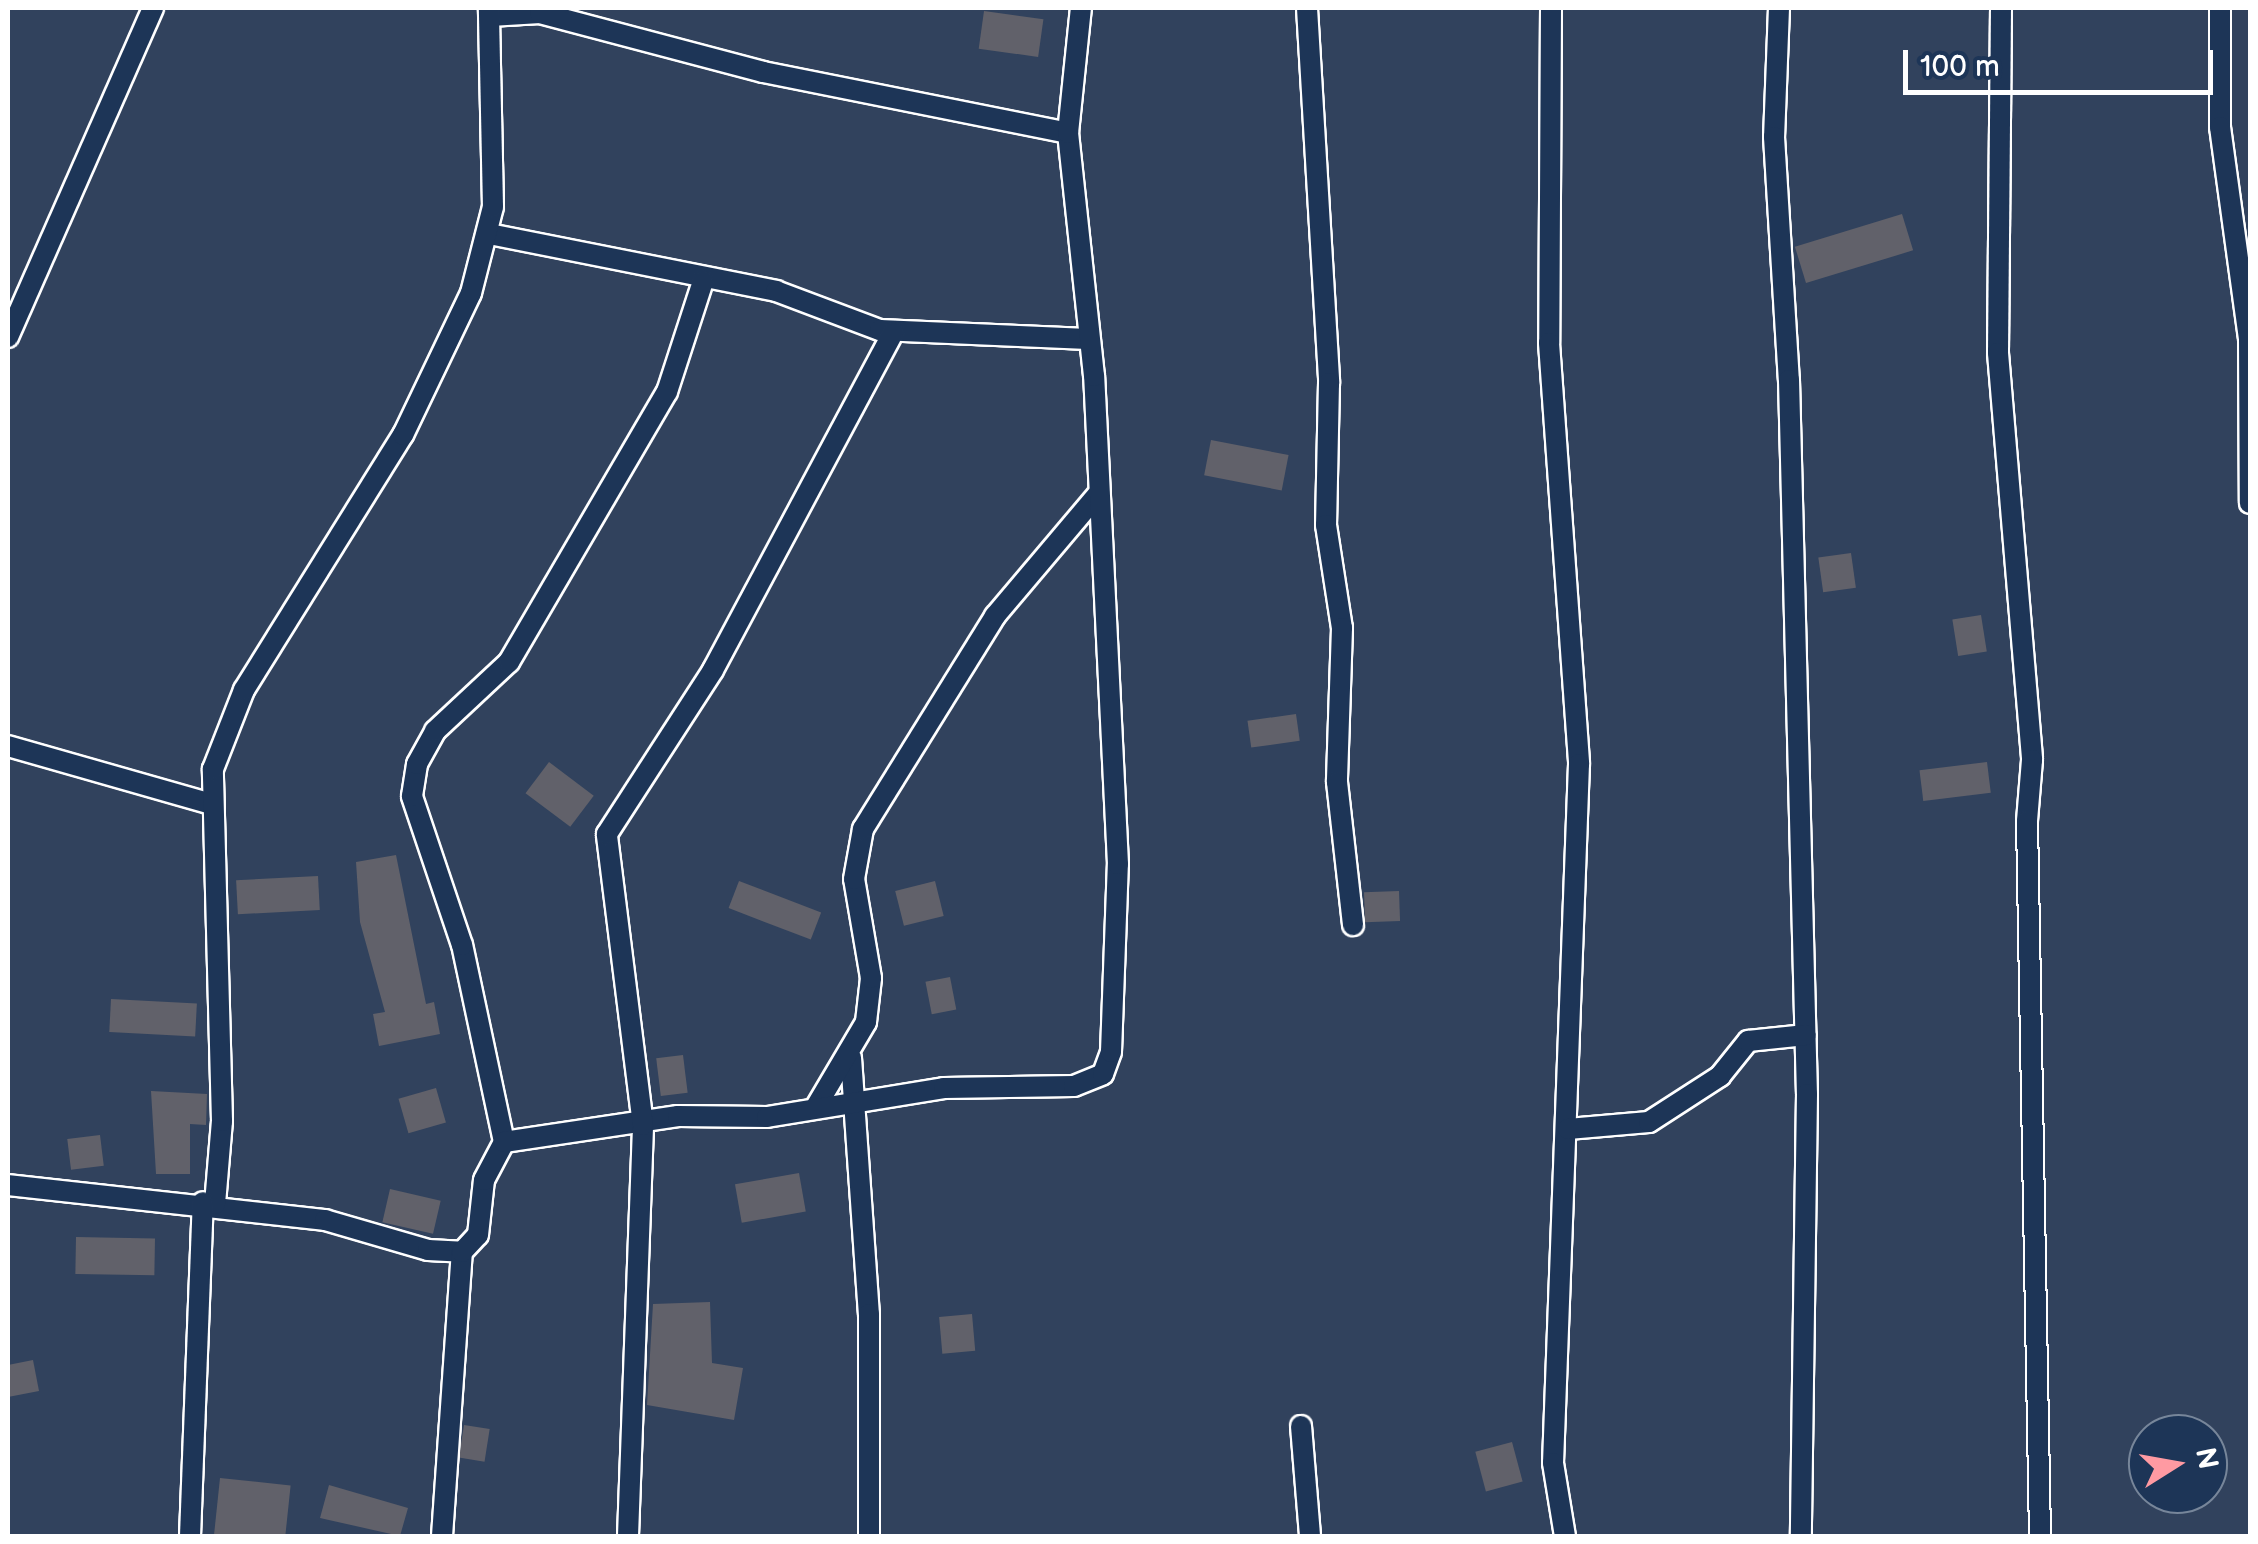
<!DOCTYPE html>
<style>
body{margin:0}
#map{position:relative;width:2258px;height:1544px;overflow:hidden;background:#31425d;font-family:"Balsamiq Sans",sans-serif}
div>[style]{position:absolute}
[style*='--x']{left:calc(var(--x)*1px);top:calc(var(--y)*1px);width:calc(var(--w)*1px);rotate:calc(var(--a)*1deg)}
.building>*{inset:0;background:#61616a;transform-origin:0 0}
.roads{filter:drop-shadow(2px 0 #fff) drop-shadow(-2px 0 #fff) drop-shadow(0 2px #fff) drop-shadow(0 -2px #fff)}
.minor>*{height:20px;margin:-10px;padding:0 10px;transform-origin:10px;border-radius:10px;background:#1d3557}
span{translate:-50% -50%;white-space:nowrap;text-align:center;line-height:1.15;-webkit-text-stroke:10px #1d3557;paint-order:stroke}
.frame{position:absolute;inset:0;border:10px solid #fff;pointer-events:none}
.north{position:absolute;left:2128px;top:1414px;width:100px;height:100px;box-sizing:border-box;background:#1d3557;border:2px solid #77869a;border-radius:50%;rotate:79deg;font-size:28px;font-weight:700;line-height:40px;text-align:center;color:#fff}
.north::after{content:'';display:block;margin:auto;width:35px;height:45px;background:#ff9aa2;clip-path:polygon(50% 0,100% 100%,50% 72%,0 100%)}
.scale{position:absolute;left:1903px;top:50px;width:310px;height:45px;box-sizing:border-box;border:5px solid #fff;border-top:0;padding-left:12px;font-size:30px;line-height:35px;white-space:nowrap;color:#fff;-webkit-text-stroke:8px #1d3557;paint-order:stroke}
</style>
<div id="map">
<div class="building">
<div style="left:984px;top:11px;width:60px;height:38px;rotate:8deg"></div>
<div style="left:1902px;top:214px;width:38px;height:112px;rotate:73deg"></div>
<div style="left:1211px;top:440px;width:79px;height:36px;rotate:11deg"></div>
<div style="left:1851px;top:553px;width:35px;height:33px;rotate:82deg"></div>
<div style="left:1981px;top:615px;width:37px;height:29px;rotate:81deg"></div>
<div style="left:1296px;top:714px;width:27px;height:49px;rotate:82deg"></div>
<div style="left:549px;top:762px;width:56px;height:39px;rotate:37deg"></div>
<div style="left:1987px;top:762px;width:31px;height:68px;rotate:83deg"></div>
<div style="clip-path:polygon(396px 855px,426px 1004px,434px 1002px,440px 1034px,379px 1046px,373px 1014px,385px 1012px,360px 922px,356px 862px)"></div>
<div style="left:318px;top:876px;width:34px;height:82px;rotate:87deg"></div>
<div style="left:739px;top:881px;width:88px;height:29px;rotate:21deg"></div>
<div style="left:935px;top:881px;width:36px;height:41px;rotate:76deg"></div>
<div style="left:1399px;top:891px;width:30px;height:35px;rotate:88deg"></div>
<div style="left:950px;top:977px;width:33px;height:25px;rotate:79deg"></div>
<div style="left:111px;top:999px;width:86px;height:33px;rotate:3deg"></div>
<div style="left:683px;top:1055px;width:38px;height:27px;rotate:83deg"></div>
<div style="left:436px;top:1088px;width:36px;height:39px;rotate:74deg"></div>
<div style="clip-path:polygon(151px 1091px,207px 1094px,206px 1125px,190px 1124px,190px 1174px,156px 1174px)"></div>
<div style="left:100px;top:1135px;width:31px;height:33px;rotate:83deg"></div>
<div style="left:799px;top:1173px;width:39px;height:65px;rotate:80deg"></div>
<div style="left:390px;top:1189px;width:52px;height:34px;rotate:13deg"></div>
<div style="left:76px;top:1237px;width:79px;height:37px;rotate:1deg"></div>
<div style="clip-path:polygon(710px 1302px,712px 1363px,743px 1368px,734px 1420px,647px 1405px,653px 1304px)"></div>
<div style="left:972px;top:1314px;width:37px;height:33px;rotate:85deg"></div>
<div style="clip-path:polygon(33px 1360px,39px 1391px,8px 1397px,8px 1365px)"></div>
<div style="left:464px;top:1425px;width:26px;height:33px;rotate:9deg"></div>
<div style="left:1512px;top:1442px;width:41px;height:38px;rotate:75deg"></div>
<div style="left:220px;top:1478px;width:71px;height:58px;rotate:6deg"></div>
<div style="clip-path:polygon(329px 1485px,408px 1508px,400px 1536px,320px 1518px)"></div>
</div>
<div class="roads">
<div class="minor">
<div style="--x:1307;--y:8;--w:376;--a:86.6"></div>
<div style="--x:1329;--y:383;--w:142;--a:91.2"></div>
<div style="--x:1326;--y:525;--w:104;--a:81.2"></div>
<div style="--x:1342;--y:628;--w:154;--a:91.9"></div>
<div style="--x:1337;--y:782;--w:144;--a:83.6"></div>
<div style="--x:1551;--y:8;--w:335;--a:90.3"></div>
<div style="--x:1549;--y:343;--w:422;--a:85.9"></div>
<div style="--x:1579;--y:764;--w:699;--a:92.13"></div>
<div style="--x:1553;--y:1463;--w:74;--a:80.7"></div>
<div style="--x:1779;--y:8;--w:129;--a:92.2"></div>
<div style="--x:1774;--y:137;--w:243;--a:86.5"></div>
<div style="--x:1789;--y:380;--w:714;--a:88.56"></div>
<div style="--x:1807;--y:1094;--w:442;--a:90.8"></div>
<div style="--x:2001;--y:8;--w:345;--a:90.5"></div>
<div style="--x:1998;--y:353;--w:408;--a:85.2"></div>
<div style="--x:2032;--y:760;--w:61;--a:94.7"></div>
<div style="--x:2027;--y:821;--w:715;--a:88.96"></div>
<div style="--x:2220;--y:8;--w:119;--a:90"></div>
<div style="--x:2220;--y:127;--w:214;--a:82.2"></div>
<div style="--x:2249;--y:339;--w:164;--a:89.7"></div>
<div style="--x:490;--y:16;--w:50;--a:-3.4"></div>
<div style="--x:540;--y:13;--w:231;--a:14.8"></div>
<div style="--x:763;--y:72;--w:311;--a:11.3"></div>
<div style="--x:489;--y:234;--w:293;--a:11.2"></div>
<div style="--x:776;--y:291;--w:111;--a:20.6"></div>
<div style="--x:880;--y:330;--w:208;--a:2.5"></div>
<div style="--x:8;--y:337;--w:360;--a:-66.2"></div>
<div style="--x:8;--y:746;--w:212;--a:15.9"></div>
<div style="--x:851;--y:1058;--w:257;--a:86"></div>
<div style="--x:869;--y:1314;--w:222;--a:90"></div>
<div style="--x:817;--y:1105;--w:96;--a:-59.4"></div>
<div style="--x:866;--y:1022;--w:44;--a:-83.5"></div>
<div style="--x:871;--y:978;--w:100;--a:-99.7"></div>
<div style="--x:854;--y:879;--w:51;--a:-79.8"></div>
<div style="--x:863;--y:829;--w:251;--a:-58.2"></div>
<div style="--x:995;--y:616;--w:161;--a:-49.8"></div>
<div style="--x:1568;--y:1129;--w:81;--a:-4.9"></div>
<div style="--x:1649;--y:1122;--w:85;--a:-32.9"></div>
<div style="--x:1720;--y:1076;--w:45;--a:-51.3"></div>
<div style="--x:1748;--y:1041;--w:58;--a:-5.9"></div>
<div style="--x:504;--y:1142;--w:201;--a:-102"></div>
<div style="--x:462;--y:945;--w:157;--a:-108.6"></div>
<div style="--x:412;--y:796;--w:32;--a:-81"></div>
<div style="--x:417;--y:764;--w:38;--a:-61"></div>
<div style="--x:435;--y:731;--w:101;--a:-43"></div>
<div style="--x:509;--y:662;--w:313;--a:-59.7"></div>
<div style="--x:667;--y:392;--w:117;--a:-72"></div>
<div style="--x:8;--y:1185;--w:319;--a:6.3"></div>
<div style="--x:325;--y:1220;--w:107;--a:16.2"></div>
<div style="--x:428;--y:1250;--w:34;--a:3"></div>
<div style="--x:215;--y:1204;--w:83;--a:-85.2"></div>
<div style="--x:222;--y:1121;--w:352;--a:-91.5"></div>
<div style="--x:213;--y:769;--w:85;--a:-68.6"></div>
<div style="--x:244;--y:690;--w:301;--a:-58.1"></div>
<div style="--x:403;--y:435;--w:157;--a:-64.4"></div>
<div style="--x:471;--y:293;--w:89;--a:-75.7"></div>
<div style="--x:493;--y:207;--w:199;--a:-91.2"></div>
<div style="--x:1301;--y:1426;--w:110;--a:85.3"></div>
<div style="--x:190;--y:1536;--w:334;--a:-87.8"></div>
<div style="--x:442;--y:1536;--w:285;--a:-86"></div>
<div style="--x:462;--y:1252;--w:23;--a:-47"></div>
<div style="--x:478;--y:1235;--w:55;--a:-83.8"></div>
<div style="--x:484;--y:1180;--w:43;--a:-62.2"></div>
<div style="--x:504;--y:1142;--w:176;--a:-8.5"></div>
<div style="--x:678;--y:1116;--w:89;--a:0.6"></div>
<div style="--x:767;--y:1117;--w:179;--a:-9.3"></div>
<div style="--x:944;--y:1088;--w:130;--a:-0.9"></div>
<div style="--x:1074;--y:1086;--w:31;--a:-22"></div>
<div style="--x:1103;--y:1074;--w:23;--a:-70"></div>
<div style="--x:1111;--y:1052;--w:188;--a:-87.9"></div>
<div style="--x:1118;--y:864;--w:489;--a:-92.8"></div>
<div style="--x:1094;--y:376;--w:244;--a:-96.1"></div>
<div style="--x:1068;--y:133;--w:126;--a:-84.1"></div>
<div style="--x:628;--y:1536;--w:411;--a:-87.9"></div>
<div style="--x:643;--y:1125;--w:293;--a:-97.1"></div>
<div style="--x:607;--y:834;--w:195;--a:-57.1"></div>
<div style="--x:713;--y:670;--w:384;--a:-61.9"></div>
</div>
</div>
<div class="frame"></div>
<div class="north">N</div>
<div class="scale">100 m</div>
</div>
